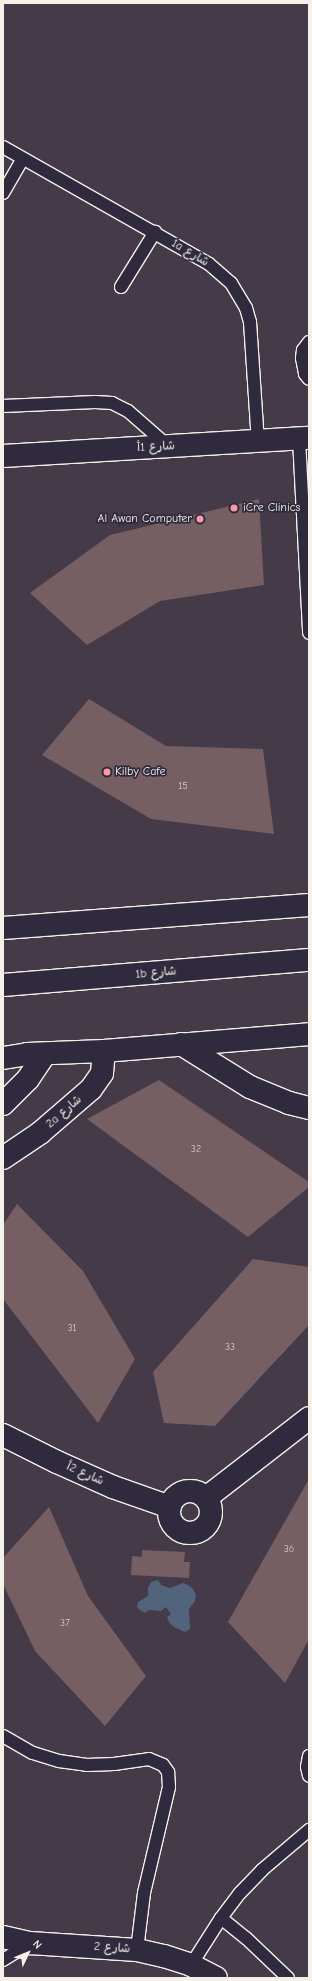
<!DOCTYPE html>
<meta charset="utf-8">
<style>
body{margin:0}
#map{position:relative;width:312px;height:1981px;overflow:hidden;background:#443a48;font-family:"Comic Neue","Playpen Sans Arabic",sans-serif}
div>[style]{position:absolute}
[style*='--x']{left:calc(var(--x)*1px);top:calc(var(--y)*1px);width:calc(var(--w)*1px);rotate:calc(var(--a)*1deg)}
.water>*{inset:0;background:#51647c}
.building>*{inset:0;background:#755f62}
.roads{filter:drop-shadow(1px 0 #f4f1e8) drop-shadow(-1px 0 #f4f1e8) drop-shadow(0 1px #f4f1e8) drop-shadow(0 -1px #f4f1e8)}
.lane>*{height:12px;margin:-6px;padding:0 6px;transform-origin:6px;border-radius:6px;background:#2f2a3d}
.street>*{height:22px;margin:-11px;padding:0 11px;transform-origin:11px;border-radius:11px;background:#2f2a3d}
.street>.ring{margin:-11px;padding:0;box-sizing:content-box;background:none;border:22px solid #2f2a3d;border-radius:50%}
.secondary>*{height:22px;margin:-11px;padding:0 11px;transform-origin:11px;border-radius:11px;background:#2f2a3d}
.dots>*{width:11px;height:11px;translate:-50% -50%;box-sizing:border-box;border:2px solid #2f2a3d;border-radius:50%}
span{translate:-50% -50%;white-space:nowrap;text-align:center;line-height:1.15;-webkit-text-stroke:3.5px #2f2a3d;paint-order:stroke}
.number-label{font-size:10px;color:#d4ccc6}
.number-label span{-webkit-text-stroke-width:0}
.street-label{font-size:12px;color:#f4f1e8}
.poi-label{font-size:12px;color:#f4f1e8}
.left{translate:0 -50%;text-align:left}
.right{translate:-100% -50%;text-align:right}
.frame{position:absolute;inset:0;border:4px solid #f4f1e8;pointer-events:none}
.north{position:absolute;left:8px;top:1933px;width:40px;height:40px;-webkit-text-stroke:3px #2f2a3d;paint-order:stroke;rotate:47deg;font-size:11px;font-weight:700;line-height:16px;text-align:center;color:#f4f1e8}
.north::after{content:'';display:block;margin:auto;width:14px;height:18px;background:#f4f1e8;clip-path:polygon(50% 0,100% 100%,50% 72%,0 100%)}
</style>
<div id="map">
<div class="water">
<div style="clip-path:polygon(158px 1580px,161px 1585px,170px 1588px,183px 1583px,188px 1585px,193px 1589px,196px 1595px,195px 1601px,189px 1609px,190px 1629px,185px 1632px,174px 1627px,169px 1622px,167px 1617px,171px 1614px,166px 1607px,161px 1611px,148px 1610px,146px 1613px,141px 1611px,137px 1607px,138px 1602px,148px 1596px,148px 1588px,151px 1582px)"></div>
</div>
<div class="building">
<div style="clip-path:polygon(259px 499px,264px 585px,160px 601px,87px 645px,30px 593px,110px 535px)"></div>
<div style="clip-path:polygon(89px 699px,166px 746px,263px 749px,274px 834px,151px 819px,42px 755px)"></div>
<div style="clip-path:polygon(159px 1080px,309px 1182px,309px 1187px,248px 1237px,87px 1119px)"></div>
<div style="clip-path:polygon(17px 1204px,83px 1271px,135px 1359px,98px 1423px,3px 1299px,3px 1225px)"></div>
<div style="clip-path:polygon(253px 1259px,309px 1267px,309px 1325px,215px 1426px,164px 1423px,153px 1372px)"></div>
<div style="clip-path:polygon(309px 1479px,309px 1639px,285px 1683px,228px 1622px)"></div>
<div style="clip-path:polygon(49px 1507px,88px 1596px,146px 1676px,105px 1726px,35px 1651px,3px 1584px,3px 1558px)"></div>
<div style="clip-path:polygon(142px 1550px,185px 1552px,184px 1562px,190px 1562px,189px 1578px,131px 1575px,132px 1556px,142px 1557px)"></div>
</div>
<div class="roads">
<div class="lane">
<div style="--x:3;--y:147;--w:237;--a:29.6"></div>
<div style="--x:209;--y:264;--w:29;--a:41"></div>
<div style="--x:231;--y:283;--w:29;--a:59"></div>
<div style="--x:246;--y:308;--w:15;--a:74"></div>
<div style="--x:250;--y:322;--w:119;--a:86.2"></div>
<div style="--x:3;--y:193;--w:39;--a:-60"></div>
<div style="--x:121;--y:287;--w:65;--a:-58.3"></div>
<div style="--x:309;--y:342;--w:10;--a:127"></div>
<div style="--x:303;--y:350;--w:8;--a:97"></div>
<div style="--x:302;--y:358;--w:16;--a:79"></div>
<div style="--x:305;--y:374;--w:6;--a:51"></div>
<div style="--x:3;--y:406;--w:92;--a:-2.5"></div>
<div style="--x:95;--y:402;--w:17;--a:3"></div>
<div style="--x:112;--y:403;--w:18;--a:27"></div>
<div style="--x:128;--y:411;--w:53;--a:41.2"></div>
<div style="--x:299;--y:439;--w:194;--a:87"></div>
<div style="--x:3;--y:1736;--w:34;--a:30"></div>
<div style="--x:33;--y:1753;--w:27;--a:17"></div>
<div style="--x:59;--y:1761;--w:28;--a:8"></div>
<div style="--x:87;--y:1765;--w:27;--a:-2"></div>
<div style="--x:114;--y:1764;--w:35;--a:-8"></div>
<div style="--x:149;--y:1759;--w:15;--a:23"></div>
<div style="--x:163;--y:1765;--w:9;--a:54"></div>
<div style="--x:168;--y:1772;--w:15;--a:86"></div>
<div style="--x:169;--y:1787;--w:109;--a:103.3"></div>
<div style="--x:144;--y:1893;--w:57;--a:97"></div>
<div style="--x:309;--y:1756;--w:11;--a:100"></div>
<div style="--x:307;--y:1767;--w:9;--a:77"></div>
<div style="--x:221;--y:1918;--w:32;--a:39"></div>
<div style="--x:246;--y:1938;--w:58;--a:43.6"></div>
<div style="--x:3;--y:1960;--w:32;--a:-32"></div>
<div style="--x:191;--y:1965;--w:56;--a:-57.4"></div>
<div style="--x:221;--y:1918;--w:31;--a:-53"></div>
<div style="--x:240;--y:1893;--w:32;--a:-46"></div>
<div style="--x:262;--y:1870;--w:62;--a:-40.4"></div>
</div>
<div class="street">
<div style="--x:3;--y:928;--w:307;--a:-4.3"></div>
<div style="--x:3;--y:985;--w:307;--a:-4.7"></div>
<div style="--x:181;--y:1044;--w:81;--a:31.9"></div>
<div style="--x:250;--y:1087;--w:42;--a:22.3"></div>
<div style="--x:289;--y:1103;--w:21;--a:14"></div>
<div style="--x:3;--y:1058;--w:24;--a:-9"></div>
<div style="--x:27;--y:1054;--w:77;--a:-2.2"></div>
<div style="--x:104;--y:1051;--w:206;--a:-4.7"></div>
<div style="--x:3;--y:1104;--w:35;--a:-45"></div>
<div style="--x:28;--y:1079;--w:29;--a:-56"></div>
<div style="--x:3;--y:1158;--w:45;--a:-34"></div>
<div style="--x:40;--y:1133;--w:67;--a:-40.8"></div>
<div style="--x:91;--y:1089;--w:19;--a:-55"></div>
<div style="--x:102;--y:1073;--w:22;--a:-85"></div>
<div style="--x:3;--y:1435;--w:60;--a:26.6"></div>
<div style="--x:57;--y:1462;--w:61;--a:24.1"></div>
<div style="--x:113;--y:1487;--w:60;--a:19.3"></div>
<div class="ring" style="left:169px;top:1491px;width:20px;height:20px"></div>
<div style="--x:206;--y:1498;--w:130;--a:-37.8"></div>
<div style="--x:3;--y:1937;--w:28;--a:13"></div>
<div style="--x:30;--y:1943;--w:107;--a:3.7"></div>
<div style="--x:137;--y:1950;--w:28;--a:13"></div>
<div style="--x:164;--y:1956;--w:28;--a:18"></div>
<div style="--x:191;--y:1965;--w:28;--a:27"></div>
</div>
<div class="secondary">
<div style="--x:3;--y:456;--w:307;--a:-3.4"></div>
</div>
</div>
<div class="dots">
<div style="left:234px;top:508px;background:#ff9aa2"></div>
<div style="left:200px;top:519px;background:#ff9aa2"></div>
<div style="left:107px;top:772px;background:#ff9aa2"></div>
</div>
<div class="number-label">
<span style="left:183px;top:787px">15</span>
<span style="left:196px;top:1150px">32</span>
<span style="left:72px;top:1329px">31</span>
<span style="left:230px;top:1348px">33</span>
<span style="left:289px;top:1550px">36</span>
<span style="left:65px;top:1624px">37</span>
</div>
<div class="street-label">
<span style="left:190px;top:253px;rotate:31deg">1a شارع</span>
<span style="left:156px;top:447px;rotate:-3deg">شارع 1أ</span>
<span style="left:156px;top:973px;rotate:-5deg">1b شارع</span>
<span style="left:64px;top:1112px;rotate:-41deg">2a شارع</span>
<span style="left:85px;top:1474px;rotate:24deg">شارع 2أ</span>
<span style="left:112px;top:1948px;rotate:4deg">شارع 2</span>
</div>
<div class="poi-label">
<span class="left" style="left:243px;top:508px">iCre Clinics</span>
<span class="right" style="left:192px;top:519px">Al Awan Computer</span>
<span class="left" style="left:115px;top:772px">Kilby Cafe</span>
</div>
<div class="frame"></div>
<div class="north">N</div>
</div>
